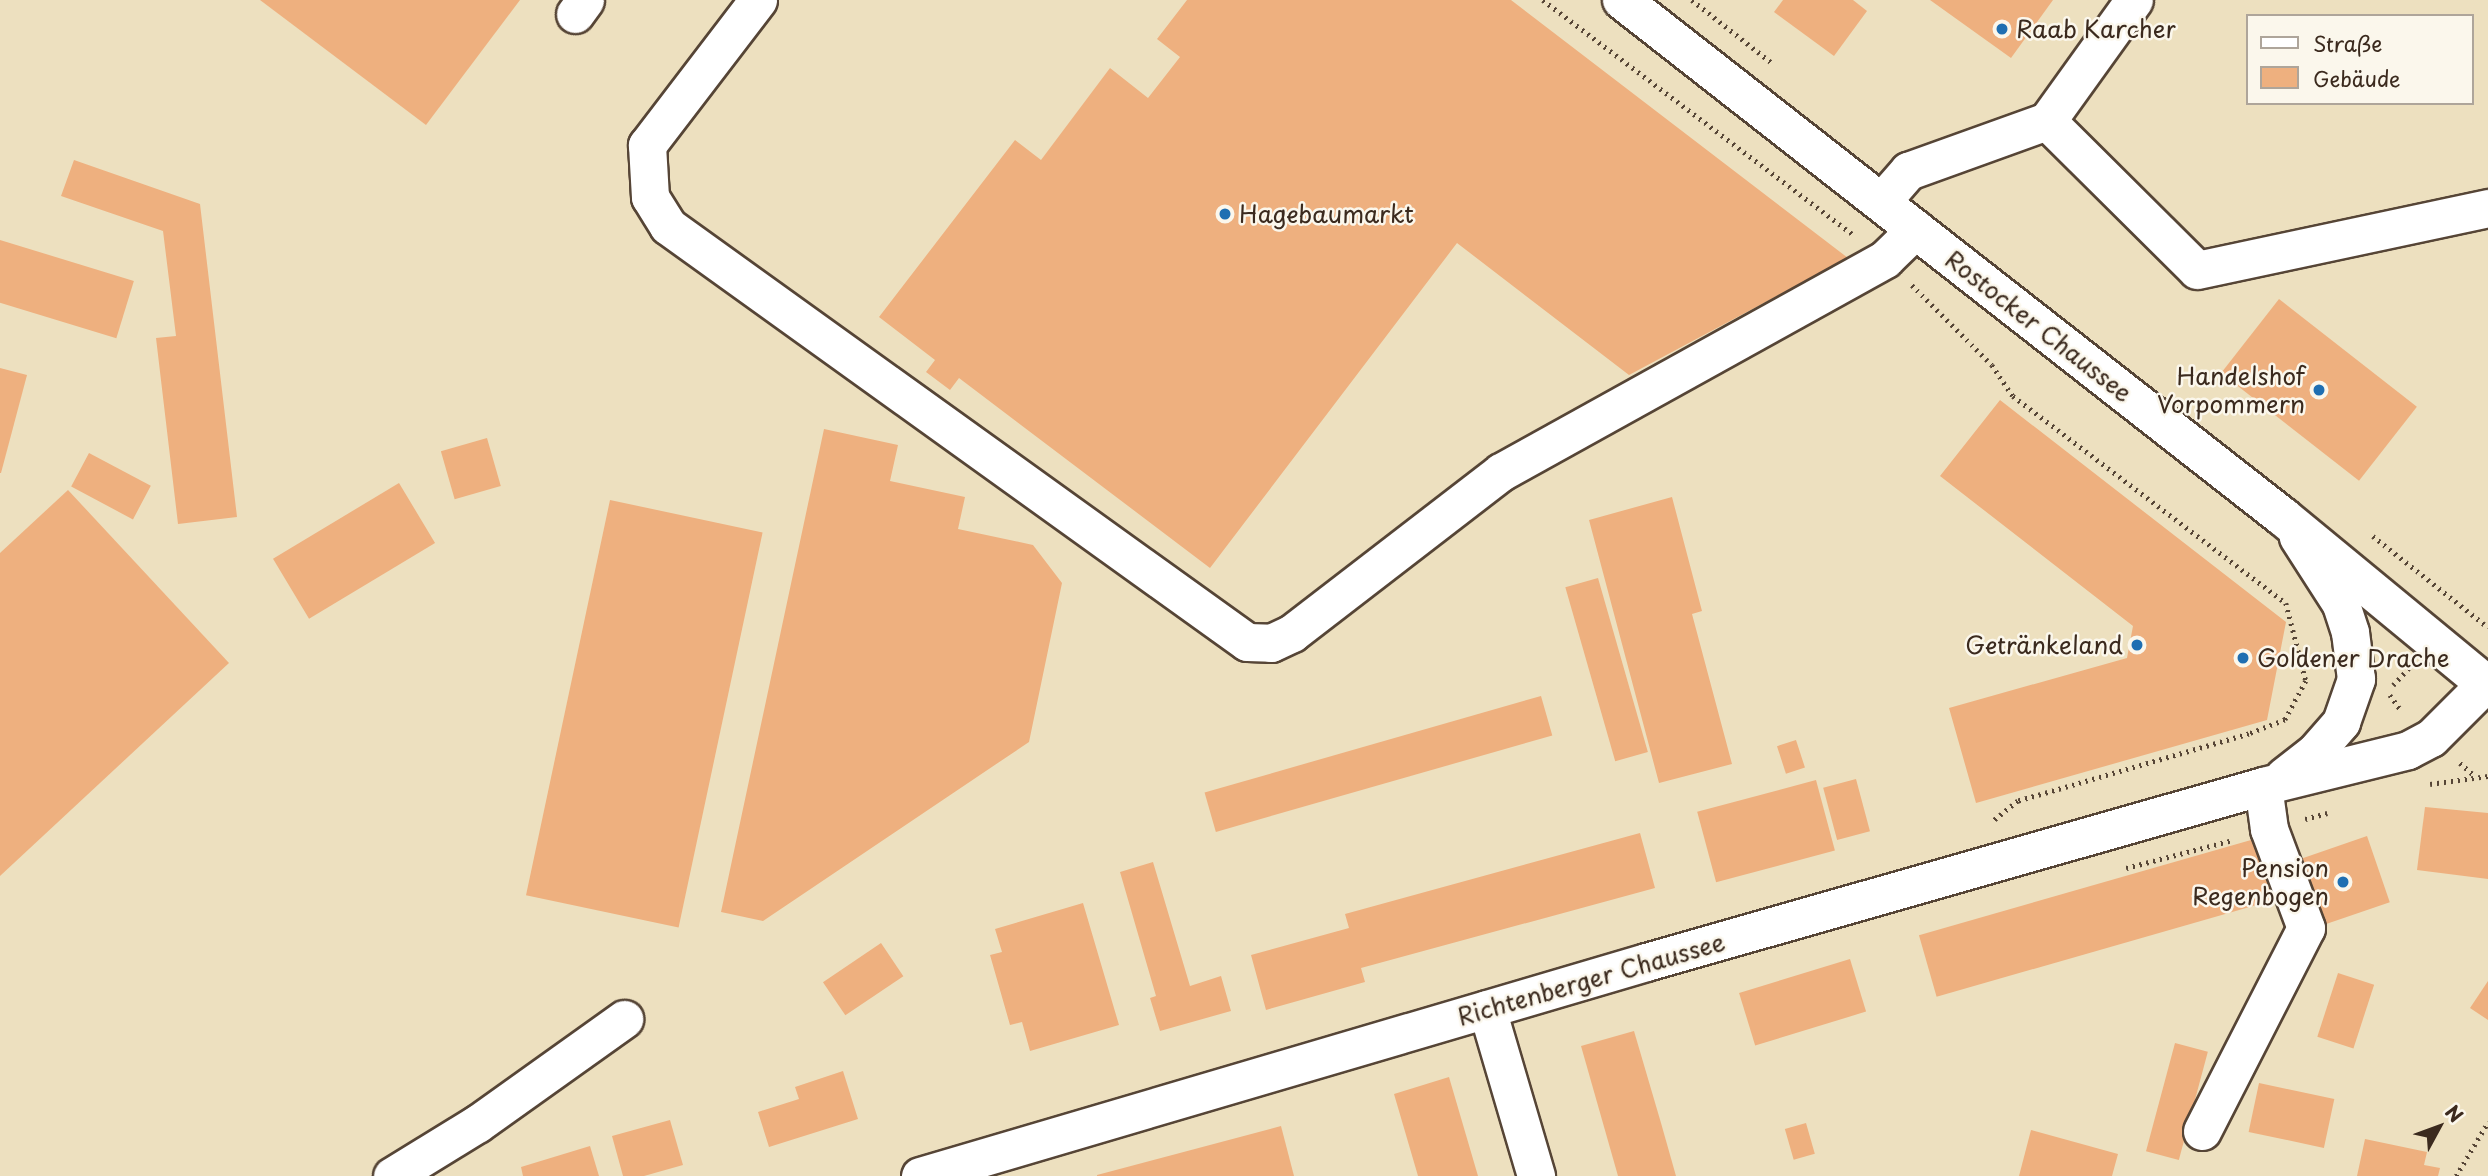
<!DOCTYPE html>
<meta charset="utf-8">
<style>
body{margin:0}
#map{position:relative;width:2488px;height:1176px;overflow:hidden;background:#ede0bf;font-family:"Playpen Sans",sans-serif}
div>[style]{position:absolute}
[style*='--x']{left:calc(var(--x)*1px);top:calc(var(--y)*1px);width:calc(var(--w)*1px);rotate:calc(var(--a)*1deg)}
.building>*{inset:0;background:#eeb07f;transform-origin:0 0}
.path>*{height:4.5px;margin-top:-2.25px;transform-origin:0;background:repeating-linear-gradient(90deg,#564536 0 2px,transparent 0 7px)}
.roads{filter:drop-shadow(2px 0 #564536) drop-shadow(-2px 0 #564536) drop-shadow(0 2px #564536) drop-shadow(0 -2px #564536)}
.minor>*{height:37px;margin:-18.5px;padding:0 18.5px;transform-origin:18.5px;border-radius:18.5px;background:#fff}
.major>*{height:38px;margin:-19px;padding:0 19px;transform-origin:19px;border-radius:19px;background:#fff}
.dots>*{width:19px;height:19px;translate:-50% -50%;box-sizing:border-box;border:4px solid #fbf7ec;border-radius:50%}
span{translate:-50% -50%;white-space:nowrap;text-align:center;line-height:1.15;-webkit-text-stroke:5px #fbf7ec;paint-order:stroke}
.poi-label{font-size:24px;color:#3b2a1e}
.left{translate:0 -50%;text-align:left}
.right{translate:-100% -50%;text-align:right}
.street-label{font-size:24px;color:#3b2a1e}
.legend{position:absolute;left:2246px;top:14px;width:228px;height:91px;box-sizing:border-box;background:#fbf7ec;border:2px solid #aea59a;margin:0;padding:9px 12px;list-style:none;font-size:21px;color:#3b2a1e}
.legend li{display:flex;align-items:center;gap:14px;height:35px}
.legend b{width:35px;border:2px solid #aea59a}
.north{position:absolute;left:2404px;top:1092px;width:70px;height:70px;-webkit-text-stroke:5px #fbf7ec;paint-order:stroke;rotate:49deg;font-size:19px;font-weight:700;line-height:28px;text-align:center;color:#3b2a1e}
.north::after{content:'';display:block;margin:auto;width:24px;height:32px;background:#3b2a1e;clip-path:polygon(50% 0,100% 100%,50% 72%,0 100%)}
</style>
<div id="map">
<div class="building">
<div style="clip-path:polygon(260px 0,520px 0,426px 125px)"></div>
<div style="clip-path:polygon(1187px 0,1511px 0,1848px 258px,1629px 375px,1457px 243px,1210px 568px,959px 378px,950px 390px,926px 372px,935px 360px,879px 317px,1015px 140px,1041px 160px,1110px 68px,1148px 98px,1180px 57px,1157px 39px)"></div>
<div style="clip-path:polygon(1783px 0,1853px 0,1867px 11px,1834px 56px,1774px 12px)"></div>
<div style="clip-path:polygon(1930px 0,2053px 0,2011px 58px)"></div>
<div style="clip-path:polygon(74px 160px,200px 204px,237px 517px,178px 524px,156px 338px,176px 336px,163px 231px,61px 196px)"></div>
<div style="left:0;top:240px;width:140px;height:60px;rotate:17deg"></div>
<div style="left:2279px;top:299px;width:175px;height:94px;rotate:38deg"></div>
<div style="clip-path:polygon(0 368px,27px 375px,1px 473px,0 473px)"></div>
<div style="clip-path:polygon(2000px 400px,2286px 622px,2267px 720px,1976px 803px,1949px 708px,2127px 658px,2133px 626px,1940px 476px)"></div>
<div style="clip-path:polygon(824px 429px,898px 445px,890px 481px,965px 497px,958px 529px,1033px 545px,1062px 583px,1029px 742px,763px 921px,721px 912px)"></div>
<div style="left:487px;top:438px;width:50px;height:48px;rotate:74deg"></div>
<div style="left:89px;top:453px;width:70px;height:38px;rotate:28deg"></div>
<div style="left:399px;top:483px;width:70px;height:147px;rotate:59deg"></div>
<div style="clip-path:polygon(68px 490px,229px 663px,0 876px,0 553px)"></div>
<div style="clip-path:polygon(1672px 497px,1702px 611px,1692px 614px,1732px 764px,1659px 783px,1589px 520px)"></div>
<div style="left:610px;top:500px;width:156px;height:404px;rotate:12deg"></div>
<div style="left:1598px;top:578px;width:181px;height:34px;rotate:74deg"></div>
<div style="left:1541px;top:696px;width:41px;height:350px;rotate:74deg"></div>
<div style="left:1796px;top:740px;width:29px;height:20px;rotate:72deg"></div>
<div style="left:1856px;top:779px;width:54px;height:34px;rotate:75deg"></div>
<div style="left:1816px;top:780px;width:73px;height:123px;rotate:75deg"></div>
<div style="clip-path:polygon(2425px 807px,2488px 813px,2488px 879px,2417px 870px)"></div>
<div style="clip-path:polygon(1640px 833px,1655px 888px,1361px 968px,1365px 982px,1266px 1010px,1251px 955px,1349px 928px,1345px 914px)"></div>
<div style="left:2265px;top:836px;width:64px;height:360px;rotate:74deg"></div>
<div style="left:2367px;top:836px;width:70px;height:75px;rotate:71deg"></div>
<div style="clip-path:polygon(1153px 862px,1190px 986px,1221px 976px,1231px 1011px,1160px 1031px,1150px 998px,1156px 996px,1120px 872px)"></div>
<div style="clip-path:polygon(1083px 903px,1119px 1025px,1030px 1051px,1022px 1022px,1010px 1025px,990px 955px,1002px 952px,995px 929px)"></div>
<div style="left:881px;top:943px;width:40px;height:70px;rotate:56deg"></div>
<div style="left:1850px;top:959px;width:55px;height:116px;rotate:73deg"></div>
<div style="left:2338px;top:973px;width:38px;height:67px;rotate:18deg"></div>
<div style="clip-path:polygon(2488px 981px,2488px 1020px,2470px 1008px)"></div>
<div style="clip-path:polygon(1634px 1031px,1661px 1123px,1676px 1176px,1618px 1176px,1581px 1046px)"></div>
<div style="left:2175px;top:1043px;width:34px;height:112px;rotate:15deg"></div>
<div style="clip-path:polygon(843px 1071px,858px 1119px,769px 1147px,758px 1112px,799px 1099px,795px 1087px)"></div>
<div style="clip-path:polygon(1449px 1077px,1478px 1176px,1418px 1176px,1394px 1094px)"></div>
<div style="left:2259px;top:1083px;width:77px;height:50px;rotate:12deg"></div>
<div style="clip-path:polygon(670px 1120px,683px 1165px,644px 1176px,623px 1176px,612px 1136px)"></div>
<div style="left:1806px;top:1123px;width:32px;height:22px;rotate:74deg"></div>
<div style="clip-path:polygon(1281px 1126px,1294px 1176px,1097px 1176px,1097px 1175px)"></div>
<div style="clip-path:polygon(2031px 1130px,2118px 1154px,2112px 1176px,2019px 1176px)"></div>
<div style="clip-path:polygon(2365px 1139px,2427px 1152px,2424px 1165px,2440px 1168px,2438px 1176px,2357px 1176px)"></div>
<div style="clip-path:polygon(590px 1146px,599px 1176px,523px 1176px,521px 1167px)"></div>
</div>
<div class="path">
<div style="--x:1543;--y:0;--w:388;--a:37.1"></div>
<div style="--x:1692;--y:0;--w:102;--a:38.2"></div>
<div style="--x:1912;--y:285;--w:113;--a:45"></div>
<div style="--x:1992;--y:365;--w:37;--a:56"></div>
<div style="--x:2013;--y:396;--w:343;--a:37.2"></div>
<div style="--x:2286;--y:603;--w:81;--a:75.6"></div>
<div style="--x:2306;--y:681;--w:44;--a:118.3"></div>
<div style="--x:2285;--y:720;--w:39;--a:159"></div>
<div style="--x:2249;--y:734;--w:241;--a:163.8"></div>
<div style="--x:2018;--y:801;--w:32;--a:141"></div>
<div style="--x:2373;--y:536;--w:147;--a:38.4"></div>
<div style="--x:2393;--y:685;--w:23;--a:-47"></div>
<div style="--x:2390;--y:695;--w:19;--a:54"></div>
<div style="--x:2460;--y:763;--w:18;--a:41"></div>
<div style="--x:2430;--y:784;--w:59;--a:-7.9"></div>
<div style="--x:2305;--y:819;--w:23;--a:-15"></div>
<div style="--x:2126;--y:868;--w:111;--a:-14.7"></div>
<div style="--x:2456;--y:1176;--w:63;--a:-59.3"></div>
</div>
<div class="roads">
<div class="minor">
<div style="--x:758;--y:0;--w:183;--a:127.4"></div>
<div style="--x:647;--y:145;--w:52;--a:86.7"></div>
<div style="--x:650;--y:197;--w:34;--a:58"></div>
<div style="--x:668;--y:226;--w:713;--a:35.7"></div>
<div style="--x:1247;--y:642;--w:24;--a:2"></div>
<div style="--x:1271;--y:643;--w:23;--a:-25"></div>
<div style="--x:1292;--y:633;--w:264;--a:-37.6"></div>
<div style="--x:1501;--y:472;--w:439;--a:-29"></div>
<div style="--x:1885;--y:259;--w:43;--a:-44.1"></div>
<div style="--x:575;--y:14;--w:17;--a:-54"></div>
<div style="--x:2047;--y:121;--w:211;--a:44.8"></div>
<div style="--x:2197;--y:270;--w:298;--a:-12"></div>
<div style="--x:1882;--y:201;--w:40;--a:-49"></div>
<div style="--x:1908;--y:171;--w:148;--a:-19.8"></div>
<div style="--x:2047;--y:121;--w:149;--a:-54.3"></div>
<div style="--x:2284;--y:776;--w:39;--a:-38"></div>
<div style="--x:2315;--y:752;--w:40;--a:-49"></div>
<div style="--x:2341;--y:722;--w:46;--a:-70.8"></div>
<div style="--x:2356;--y:679;--w:47;--a:-97.3"></div>
<div style="--x:2350;--y:632;--w:29;--a:-108"></div>
<div style="--x:2341;--y:604;--w:80;--a:-122.7"></div>
<div style="--x:1487;--y:1009;--w:174;--a:73.6"></div>
<div style="--x:2202;--y:1131;--w:228;--a:-62.9"></div>
<div style="--x:2306;--y:928;--w:106;--a:-110.5"></div>
<div style="--x:2269;--y:829;--w:43;--a:-97.9"></div>
<div style="--x:392;--y:1176;--w:100;--a:-31.5"></div>
<div style="--x:477;--y:1124;--w:181;--a:-35.5"></div>
<div style="--x:920;--y:1176;--w:757;--a:-16.42"></div>
<div style="--x:1646;--y:962;--w:642;--a:-15.92"></div>
<div style="--x:2263;--y:786;--w:149;--a:-13.9"></div>
<div style="--x:2408;--y:750;--w:26;--a:-28"></div>
<div style="--x:2431;--y:738;--w:76;--a:-45"></div>
</div>
<div class="major">
<div style="--x:1622;--y:0;--w:839;--a:38.03"></div>
<div style="--x:2283;--y:517;--w:266;--a:39.5"></div>
</div>
</div>
<div class="dots">
<div style="left:2002px;top:29px;background:#1f6fb2"></div>
<div style="left:1225px;top:214px;background:#1f6fb2"></div>
<div style="left:2319px;top:390px;background:#1f6fb2"></div>
<div style="left:2137px;top:645px;background:#1f6fb2"></div>
<div style="left:2243px;top:658px;background:#1f6fb2"></div>
<div style="left:2343px;top:882px;background:#1f6fb2"></div>
</div>
<div class="poi-label">
<span class="left" style="left:2016px;top:29px">Raab Karcher</span>
<span class="left" style="left:1239px;top:214px">Hagebaumarkt</span>
<span class="right" style="left:2305px;top:390px">Handelshof<br>Vorpommern</span>
<span class="right" style="left:2123px;top:645px">Getränkeland</span>
<span class="left" style="left:2257px;top:658px">Goldener Drache</span>
<span class="right" style="left:2329px;top:882px">Pension<br>Regenbogen</span>
</div>
<div class="street-label">
<span style="left:2039px;top:326px;rotate:38deg">Rostocker Chaussee</span>
<span style="left:1591px;top:979px;rotate:-16deg">Richtenberger Chaussee</span>
</div>
<ul class="legend">
<li><b style="height:9px;background:#fff"></b>Straße</li>
<li><b style="height:19px;background:#eeb07f"></b>Gebäude</li>
</ul>
<div class="north">N</div>
</div>
